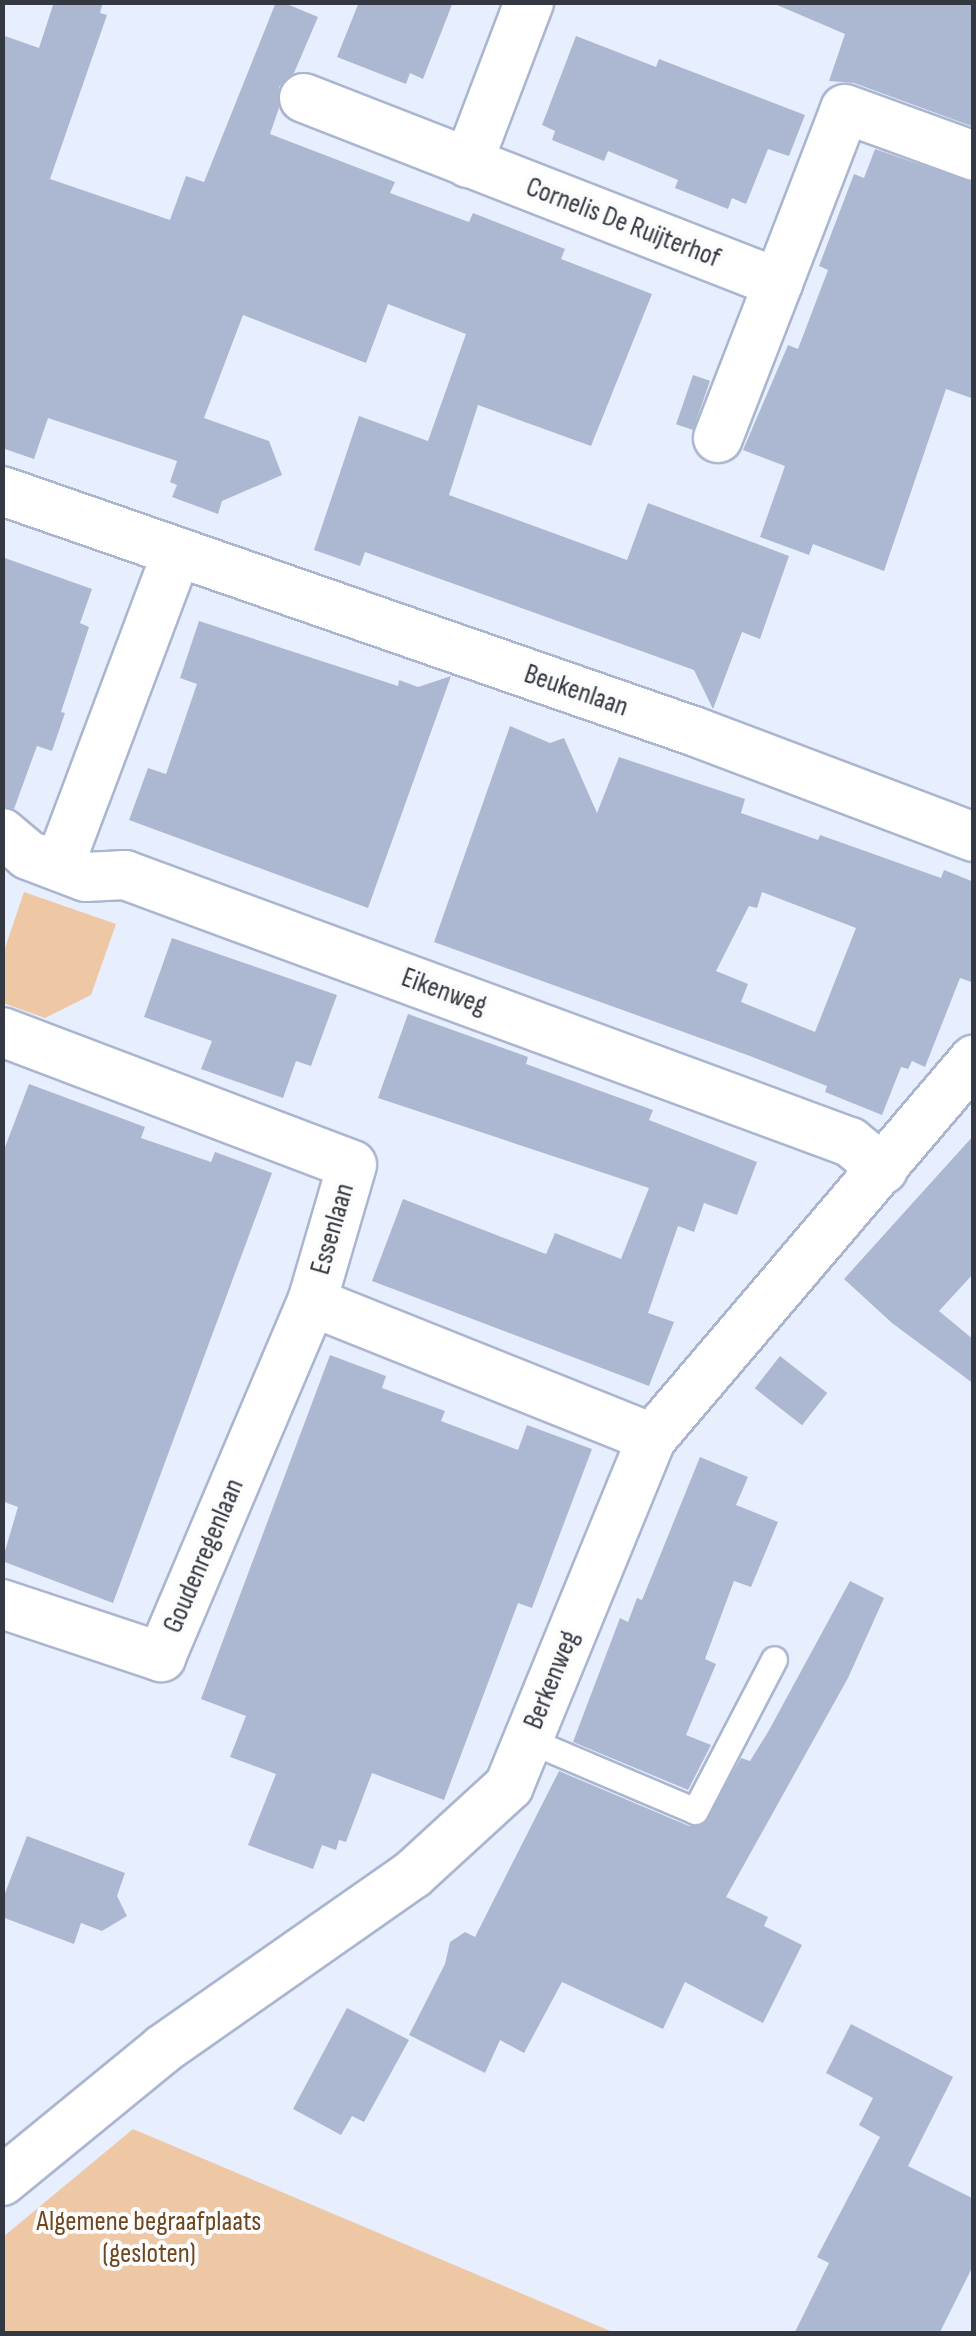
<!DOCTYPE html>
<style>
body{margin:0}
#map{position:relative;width:976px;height:2336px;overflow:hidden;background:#e7efff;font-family:"Sofia Sans Condensed",sans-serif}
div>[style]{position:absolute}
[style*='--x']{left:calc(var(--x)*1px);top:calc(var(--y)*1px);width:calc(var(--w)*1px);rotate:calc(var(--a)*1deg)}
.green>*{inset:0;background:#eec7a5}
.building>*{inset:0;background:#acb8d1;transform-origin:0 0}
.roads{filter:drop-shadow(2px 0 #aab6d0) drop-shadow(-2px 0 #aab6d0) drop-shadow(0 2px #aab6d0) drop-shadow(0 -2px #aab6d0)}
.service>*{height:25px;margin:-12.5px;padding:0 12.5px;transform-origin:12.5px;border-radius:12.5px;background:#fff}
.minor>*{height:48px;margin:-24px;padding:0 24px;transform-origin:24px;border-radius:24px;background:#fff}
span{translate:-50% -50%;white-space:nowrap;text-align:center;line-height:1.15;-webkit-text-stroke:8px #fcfcfc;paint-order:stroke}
.street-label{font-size:28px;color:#333842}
.park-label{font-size:28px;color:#6e461f}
.frame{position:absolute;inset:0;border:5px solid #333842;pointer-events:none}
</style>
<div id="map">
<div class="green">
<div style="clip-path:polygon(24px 892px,116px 924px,91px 995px,45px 1018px,3px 1003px,3px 954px)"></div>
<div style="clip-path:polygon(133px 2129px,615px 2333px,3px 2333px,3px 2237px)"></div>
</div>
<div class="building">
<div style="clip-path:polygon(54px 2px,103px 2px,100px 13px,107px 15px,50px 179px,170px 220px,186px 176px,204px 182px,276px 2px,282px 2px,318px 17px,294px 73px,279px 87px,279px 108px,270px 134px,395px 182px,390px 193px,469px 222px,473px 213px,565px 249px,561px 259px,652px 294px,591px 446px,478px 405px,449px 495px,627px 560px,648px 503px,789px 556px,760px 639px,742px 632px,713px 709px,694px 670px,365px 552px,360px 566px,314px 550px,359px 416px,428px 441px,466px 334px,388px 304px,366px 363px,243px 315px,204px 418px,269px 441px,282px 475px,222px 501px,218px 514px,172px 497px,177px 485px,170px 482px,177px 461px,48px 418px,34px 459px,2px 448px,2px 35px,39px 48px)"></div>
<div style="clip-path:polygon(359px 2px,453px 2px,423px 79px,410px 73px,406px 84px,337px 57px)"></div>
<div style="clip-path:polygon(770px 2px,974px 2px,974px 127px,854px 83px,829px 81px,845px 34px)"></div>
<div style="clip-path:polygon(576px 36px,656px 67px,659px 59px,805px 115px,789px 156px,768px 149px,746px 204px,732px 198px,728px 209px,675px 188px,678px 180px,608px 151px,604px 161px,552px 140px,555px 131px,542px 125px)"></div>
<div style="clip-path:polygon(875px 149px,974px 183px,974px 399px,946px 389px,884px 571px,813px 544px,809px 555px,760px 537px,785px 466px,743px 450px,788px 345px,798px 349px,828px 270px,819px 266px,854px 174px,864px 178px)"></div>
<div style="left:693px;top:375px;width:18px;height:52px;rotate:19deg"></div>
<div style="clip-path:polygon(2px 557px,92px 589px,80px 623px,89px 627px,61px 712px,65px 713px,52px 751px,37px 746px,14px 809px,2px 806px)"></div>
<div style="clip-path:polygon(199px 621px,398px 686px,399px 680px,418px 687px,451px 676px,368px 908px,129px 820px,148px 768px,166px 774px,197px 684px,180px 678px)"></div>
<div style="clip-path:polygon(evenodd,510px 726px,550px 743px,564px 738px,597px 813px,619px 757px,745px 799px,741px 813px,818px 840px,820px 835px,941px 878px,944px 870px,974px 882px,974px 983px,960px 978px,925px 1067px,912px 1061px,908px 1069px,901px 1067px,882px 1115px,825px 1092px,827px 1086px,750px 1056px,434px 942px,510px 726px,762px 892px,856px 928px,815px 1032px,741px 1002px,748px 984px,716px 971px,749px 906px,757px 908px,762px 892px)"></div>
<div style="clip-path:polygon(172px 938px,337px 995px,311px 1066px,296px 1061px,283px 1098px,201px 1069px,212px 1041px,144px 1017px)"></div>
<div style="clip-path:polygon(408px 1014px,528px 1057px,526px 1064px,653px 1110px,649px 1120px,757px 1162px,737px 1215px,704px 1203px,694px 1232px,678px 1226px,648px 1313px,674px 1322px,649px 1386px,372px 1281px,403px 1199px,546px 1254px,555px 1233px,621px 1259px,649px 1188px,378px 1098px)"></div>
<div style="clip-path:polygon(29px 1084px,145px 1127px,141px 1138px,211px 1162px,215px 1152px,272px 1173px,113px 1603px,2px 1561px,18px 1507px,2px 1501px,2px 1155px)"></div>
<div style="clip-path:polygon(974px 1135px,974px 1273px,939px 1311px,974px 1340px,974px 1384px,892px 1323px,844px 1279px)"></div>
<div style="clip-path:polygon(330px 1355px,386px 1376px,382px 1388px,445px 1411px,441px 1421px,518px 1450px,527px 1425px,592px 1449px,532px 1608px,518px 1603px,444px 1800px,372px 1773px,346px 1842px,339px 1840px,336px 1850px,322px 1845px,313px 1869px,248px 1845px,276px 1774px,230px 1757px,246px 1716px,201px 1699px)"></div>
<div style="left:780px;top:1356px;width:60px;height:41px;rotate:38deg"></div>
<div style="clip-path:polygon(700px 1457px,748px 1477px,736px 1505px,778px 1522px,751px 1587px,734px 1581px,705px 1659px,716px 1664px,686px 1735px,711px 1745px,688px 1790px,573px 1742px,620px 1618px,628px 1622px,637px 1598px,642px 1600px)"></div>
<div style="clip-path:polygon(850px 1581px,884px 1598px,848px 1678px,726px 1897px,768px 1917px,764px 1926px,802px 1945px,763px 2023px,685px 1982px,663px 2029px,562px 1982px,524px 2053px,500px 2040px,485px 2073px,409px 2035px,445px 1964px,450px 1942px,465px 1932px,475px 1937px,559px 1771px,689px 1826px,703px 1825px,741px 1758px,750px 1761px,768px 1732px)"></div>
<div style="clip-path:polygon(27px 1836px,125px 1873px,117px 1896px,127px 1916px,102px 1931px,81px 1923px,74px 1944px,2px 1917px,2px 1901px)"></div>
<div style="clip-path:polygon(347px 2008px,409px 2040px,364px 2122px,352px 2116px,341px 2135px,293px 2109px)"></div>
<div style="clip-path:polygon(851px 2024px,953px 2077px,908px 2166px,974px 2199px,974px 2264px,939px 2334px,794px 2334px,829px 2263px,817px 2257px,880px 2137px,859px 2125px,873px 2098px,826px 2073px)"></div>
</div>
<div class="roads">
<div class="service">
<div style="--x:528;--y:1740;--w:181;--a:23"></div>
<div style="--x:695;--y:1811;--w:171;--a:-62.5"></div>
</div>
<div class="minor">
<div style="--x:304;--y:98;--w:509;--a:21.32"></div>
<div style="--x:778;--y:283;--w:186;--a:-68.9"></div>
<div style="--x:845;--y:109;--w:137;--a:20"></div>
<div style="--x:468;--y:163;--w:172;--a:-69.2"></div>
<div style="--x:718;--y:438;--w:166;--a:-68.8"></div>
<div style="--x:2;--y:491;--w:735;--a:19.15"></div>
<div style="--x:696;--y:732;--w:297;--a:20.7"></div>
<div style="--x:2;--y:833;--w:34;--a:40"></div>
<div style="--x:28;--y:855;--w:62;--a:20.8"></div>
<div style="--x:86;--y:877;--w:39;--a:-3"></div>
<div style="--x:125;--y:875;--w:773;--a:20.22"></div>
<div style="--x:850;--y:1142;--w:43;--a:39.3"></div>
<div style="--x:59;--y:866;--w:335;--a:-69.4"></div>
<div style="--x:2;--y:1032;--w:374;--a:20.8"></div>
<div style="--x:352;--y:1165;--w:143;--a:106.3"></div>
<div style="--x:312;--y:1302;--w:366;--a:21.8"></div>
<div style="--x:2;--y:1604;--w:168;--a:18.4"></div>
<div style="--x:161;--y:1657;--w:386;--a:-67"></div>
<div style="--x:2;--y:2181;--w:208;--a:-39.3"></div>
<div style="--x:163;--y:2049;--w:305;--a:-35"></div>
<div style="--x:413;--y:1874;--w:130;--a:-42.5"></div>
<div style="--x:509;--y:1786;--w:376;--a:-67.7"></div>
<div style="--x:652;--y:1438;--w:497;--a:-49.6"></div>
</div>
</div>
<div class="street-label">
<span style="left:623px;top:223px;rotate:21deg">Cornelis De Ruijterhof</span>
<span style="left:576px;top:691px;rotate:19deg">Beukenlaan</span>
<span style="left:444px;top:992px;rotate:20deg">Eikenweg</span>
<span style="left:333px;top:1229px;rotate:-74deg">Essenlaan</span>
<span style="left:204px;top:1556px;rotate:-67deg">Goudenregenlaan</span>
<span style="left:552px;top:1680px;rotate:-68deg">Berkenweg</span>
</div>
<div class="park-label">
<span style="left:149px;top:2238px">Algemene begraafplaats<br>(gesloten)</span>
</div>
<div class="frame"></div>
</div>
